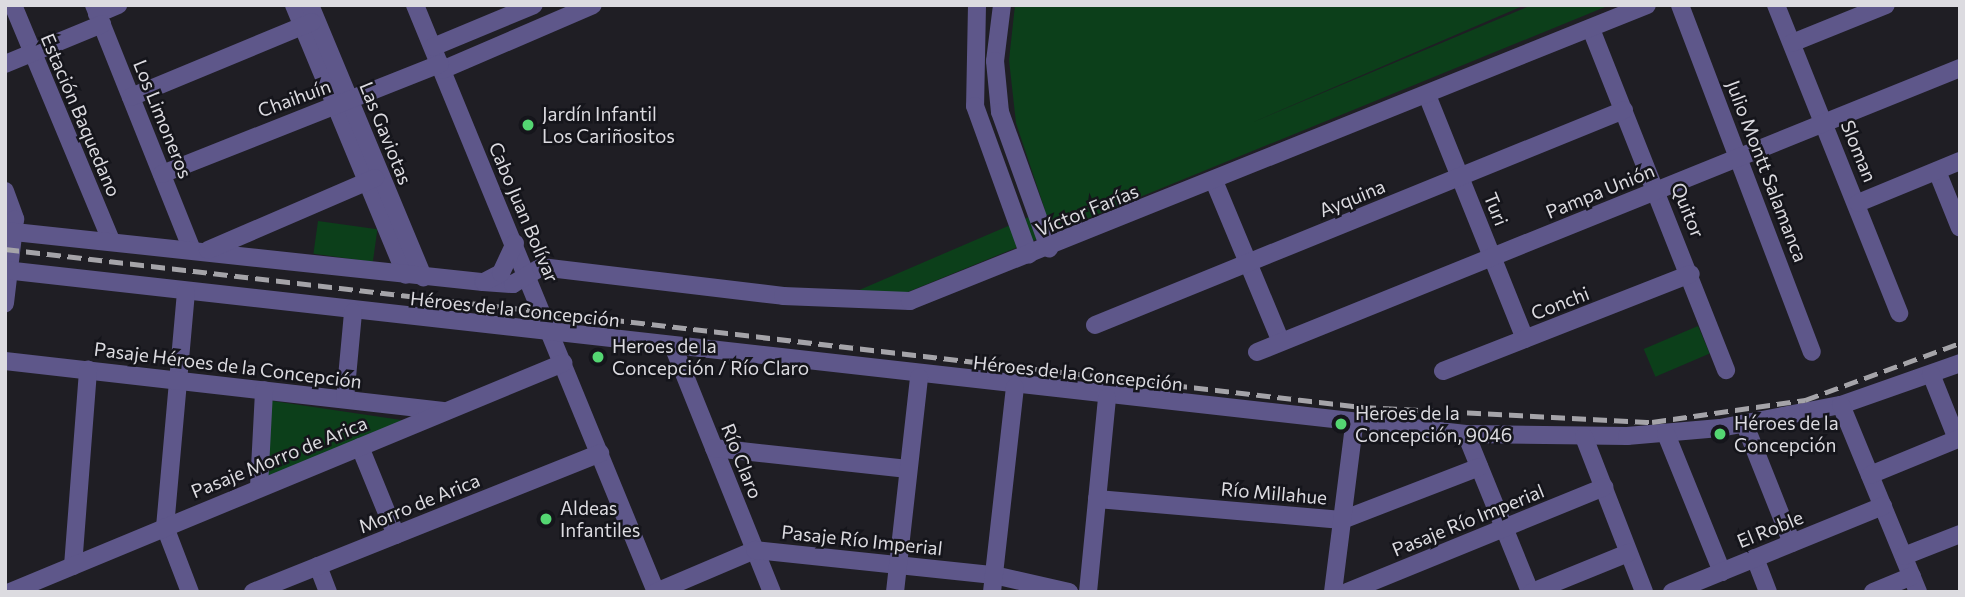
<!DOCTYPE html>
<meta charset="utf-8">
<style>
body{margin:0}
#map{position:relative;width:1965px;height:597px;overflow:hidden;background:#1f1e24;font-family:Commissioner,sans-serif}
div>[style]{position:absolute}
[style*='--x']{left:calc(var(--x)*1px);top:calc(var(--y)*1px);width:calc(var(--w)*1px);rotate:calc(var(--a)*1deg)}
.green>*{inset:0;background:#0c3f1a;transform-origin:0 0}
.minor>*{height:18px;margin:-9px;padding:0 9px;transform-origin:9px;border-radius:9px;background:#5e578a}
.rail>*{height:4.5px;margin-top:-2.25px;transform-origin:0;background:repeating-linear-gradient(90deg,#a5a4a9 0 14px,transparent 0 21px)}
.dots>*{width:19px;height:19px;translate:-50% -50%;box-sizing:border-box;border:4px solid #15151b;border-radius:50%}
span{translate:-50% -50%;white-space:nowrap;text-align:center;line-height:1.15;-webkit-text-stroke:5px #15151b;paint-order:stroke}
.street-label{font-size:19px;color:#dcdbe0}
.poi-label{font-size:19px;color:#dcdbe0}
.left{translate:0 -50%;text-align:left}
.frame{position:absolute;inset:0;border:7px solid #dcdbe0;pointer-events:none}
</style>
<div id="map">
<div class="green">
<div style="clip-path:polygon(1015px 5px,1525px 5px,1251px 123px,1532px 5px,1610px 5px,893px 298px,850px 294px,1045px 210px,1016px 123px,1009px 60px)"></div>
<div style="left:318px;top:221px;width:60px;height:33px;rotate:8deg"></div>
<div style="left:1698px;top:326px;width:30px;height:59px;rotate:67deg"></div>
<div style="clip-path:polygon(266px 400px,408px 421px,261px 484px)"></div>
</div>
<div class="minor">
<div style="--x:13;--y:5;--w:256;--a:67.4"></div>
<div style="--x:94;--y:5;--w:262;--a:68.2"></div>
<div style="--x:294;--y:5;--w:292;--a:67.5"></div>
<div style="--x:310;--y:5;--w:295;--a:67.4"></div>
<div style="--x:415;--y:5;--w:635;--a:67.68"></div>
<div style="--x:977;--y:5;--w:101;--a:91.1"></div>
<div style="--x:975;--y:106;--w:158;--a:70.1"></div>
<div style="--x:1002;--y:5;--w:56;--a:97.1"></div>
<div style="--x:995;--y:61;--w:51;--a:84.4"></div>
<div style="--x:1000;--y:112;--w:145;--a:70.2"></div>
<div style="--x:1680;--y:5;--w:371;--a:69.2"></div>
<div style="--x:1776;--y:5;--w:332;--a:68.2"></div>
<div style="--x:97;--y:14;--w:23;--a:-23"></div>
<div style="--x:1591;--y:29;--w:367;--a:68.4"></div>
<div style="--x:1792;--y:43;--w:101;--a:-22"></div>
<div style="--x:433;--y:47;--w:109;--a:-22.6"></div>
<div style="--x:5;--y:64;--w:105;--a:-22.4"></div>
<div style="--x:442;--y:70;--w:164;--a:-23.3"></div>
<div style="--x:1427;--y:95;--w:263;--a:68.1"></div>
<div style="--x:131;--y:97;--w:196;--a:-22.5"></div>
<div style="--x:1937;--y:171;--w:61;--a:68"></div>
<div style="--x:162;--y:174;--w:299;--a:-21.6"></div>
<div style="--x:1214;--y:181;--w:174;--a:67.4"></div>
<div style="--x:5;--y:191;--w:30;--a:70"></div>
<div style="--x:15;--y:219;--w:85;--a:96.8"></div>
<div style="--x:1858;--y:203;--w:110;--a:-22.4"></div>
<div style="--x:5;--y:231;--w:481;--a:6.1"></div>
<div style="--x:483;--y:282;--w:30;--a:4"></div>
<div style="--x:513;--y:284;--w:33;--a:-31"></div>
<div style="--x:541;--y:267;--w:244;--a:6.8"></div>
<div style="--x:783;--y:296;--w:127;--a:2.3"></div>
<div style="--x:910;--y:301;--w:794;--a:-21.88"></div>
<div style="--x:208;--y:250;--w:182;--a:-23.3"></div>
<div style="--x:5;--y:270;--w:1470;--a:6.4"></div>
<div style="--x:1466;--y:434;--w:161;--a:0.7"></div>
<div style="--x:1627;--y:436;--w:93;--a:-4.9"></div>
<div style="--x:1720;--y:428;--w:123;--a:-10.8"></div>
<div style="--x:1841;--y:405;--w:126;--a:-19.4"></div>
<div style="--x:484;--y:282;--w:19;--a:-28"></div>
<div style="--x:501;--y:273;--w:33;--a:-65"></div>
<div style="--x:186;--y:292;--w:236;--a:95.1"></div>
<div style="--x:165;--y:527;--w:70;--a:69"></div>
<div style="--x:1095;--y:325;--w:571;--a:-22.12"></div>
<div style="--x:673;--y:346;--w:265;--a:68.1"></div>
<div style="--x:1257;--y:352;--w:758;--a:-22"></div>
<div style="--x:5;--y:361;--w:441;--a:6.5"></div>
<div style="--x:1443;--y:371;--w:266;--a:-21.4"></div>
<div style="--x:1931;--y:374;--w:70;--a:68.2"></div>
<div style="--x:345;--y:399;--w:87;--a:-84.7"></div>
<div style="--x:1841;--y:405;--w:202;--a:67.6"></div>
<div style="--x:1745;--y:425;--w:127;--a:68.3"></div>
<div style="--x:1466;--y:434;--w:170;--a:67.9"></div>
<div style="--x:1666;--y:434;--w:149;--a:67.9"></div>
<div style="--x:1584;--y:437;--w:166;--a:68.8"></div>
<div style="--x:360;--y:447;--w:95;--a:67.8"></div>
<div style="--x:714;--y:448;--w:195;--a:6.2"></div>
<div style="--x:1870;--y:475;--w:97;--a:-22.3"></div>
<div style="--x:259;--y:487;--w:97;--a:-87"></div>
<div style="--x:1097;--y:499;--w:246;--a:4.9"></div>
<div style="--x:1342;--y:520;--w:147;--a:-21.1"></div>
<div style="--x:1904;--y:556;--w:60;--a:-21.4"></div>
<div style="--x:1755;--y:558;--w:36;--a:69"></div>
<div style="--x:73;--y:566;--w:197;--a:-85.6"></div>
<div style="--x:318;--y:566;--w:28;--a:69"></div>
<div style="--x:10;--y:592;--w:599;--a:-22.49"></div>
<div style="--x:253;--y:592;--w:374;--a:-21.8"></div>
<div style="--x:656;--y:592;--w:108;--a:-23"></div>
<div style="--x:755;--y:550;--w:240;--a:6"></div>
<div style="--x:994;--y:575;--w:77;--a:12.8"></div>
<div style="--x:895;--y:592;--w:216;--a:-83.6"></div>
<div style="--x:992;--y:592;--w:206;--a:-83.6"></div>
<div style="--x:1088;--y:592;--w:195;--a:-84.4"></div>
<div style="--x:1333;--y:592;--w:168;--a:-82.8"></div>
<div style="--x:1347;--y:592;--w:278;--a:-22.2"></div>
<div style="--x:1532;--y:592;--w:104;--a:-22.1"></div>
<div style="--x:1672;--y:592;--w:228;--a:-22.2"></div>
<div style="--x:1873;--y:592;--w:42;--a:-22.3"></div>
</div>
<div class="rail">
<div style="--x:5;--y:249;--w:1366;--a:6.64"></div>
<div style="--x:1362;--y:407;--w:290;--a:3"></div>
<div style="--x:1652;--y:422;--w:155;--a:-8.2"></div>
<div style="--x:1805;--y:400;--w:165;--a:-20.2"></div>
</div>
<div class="dots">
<div style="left:528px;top:125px;background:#54d672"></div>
<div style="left:598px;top:357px;background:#54d672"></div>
<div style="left:1341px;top:424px;background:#54d672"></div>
<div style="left:1720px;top:434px;background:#54d672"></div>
<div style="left:546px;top:519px;background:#54d672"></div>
</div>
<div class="street-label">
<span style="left:294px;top:98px;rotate:-20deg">Chaihuín</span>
<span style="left:81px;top:115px;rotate:67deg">Estación Baquedano</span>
<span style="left:163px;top:119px;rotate:68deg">Los Limoneros</span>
<span style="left:386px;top:133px;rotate:68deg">Las Gaviotas</span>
<span style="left:1859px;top:151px;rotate:68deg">Sloman</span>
<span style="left:1767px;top:171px;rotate:69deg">Julio Montt Salamanca</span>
<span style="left:1600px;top:191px;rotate:-22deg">Pampa Unión</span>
<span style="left:1352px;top:198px;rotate:-22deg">Ayquina</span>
<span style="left:1496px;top:209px;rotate:68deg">Turi</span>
<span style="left:1087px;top:210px;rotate:-22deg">Víctor Farías</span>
<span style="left:1688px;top:210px;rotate:68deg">Quitor</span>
<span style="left:524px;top:212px;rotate:67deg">Cabo Juan Bolívar</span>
<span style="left:1560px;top:303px;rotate:-21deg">Conchi</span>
<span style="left:515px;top:309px;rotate:6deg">Héroes de la Concepción</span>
<span style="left:228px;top:365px;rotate:7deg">Pasaje Héroes de la Concepción</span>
<span style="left:1078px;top:373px;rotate:6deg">Héroes de la Concepción</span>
<span style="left:279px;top:457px;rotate:-22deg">Pasaje Morro de Arica</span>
<span style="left:742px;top:461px;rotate:68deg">Río Claro</span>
<span style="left:1274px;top:493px;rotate:5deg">Río Millahue</span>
<span style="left:419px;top:503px;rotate:-22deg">Morro de Arica</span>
<span style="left:1468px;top:520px;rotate:-22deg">Pasaje Río Imperial</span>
<span style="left:1770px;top:529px;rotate:-22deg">El Roble</span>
<span style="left:862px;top:540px;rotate:6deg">Pasaje Río Imperial</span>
</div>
<div class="poi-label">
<span class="left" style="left:542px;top:125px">Jardín Infantil<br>Los Cariñositos</span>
<span class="left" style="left:612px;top:357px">Heroes de la<br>Concepción / Río Claro</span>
<span class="left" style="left:1355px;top:424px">Heroes de la<br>Concepción, 9046</span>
<span class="left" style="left:1734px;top:434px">Héroes de la<br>Concepción</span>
<span class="left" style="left:560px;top:519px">Aldeas<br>Infantiles</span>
</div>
<div class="frame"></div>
</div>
